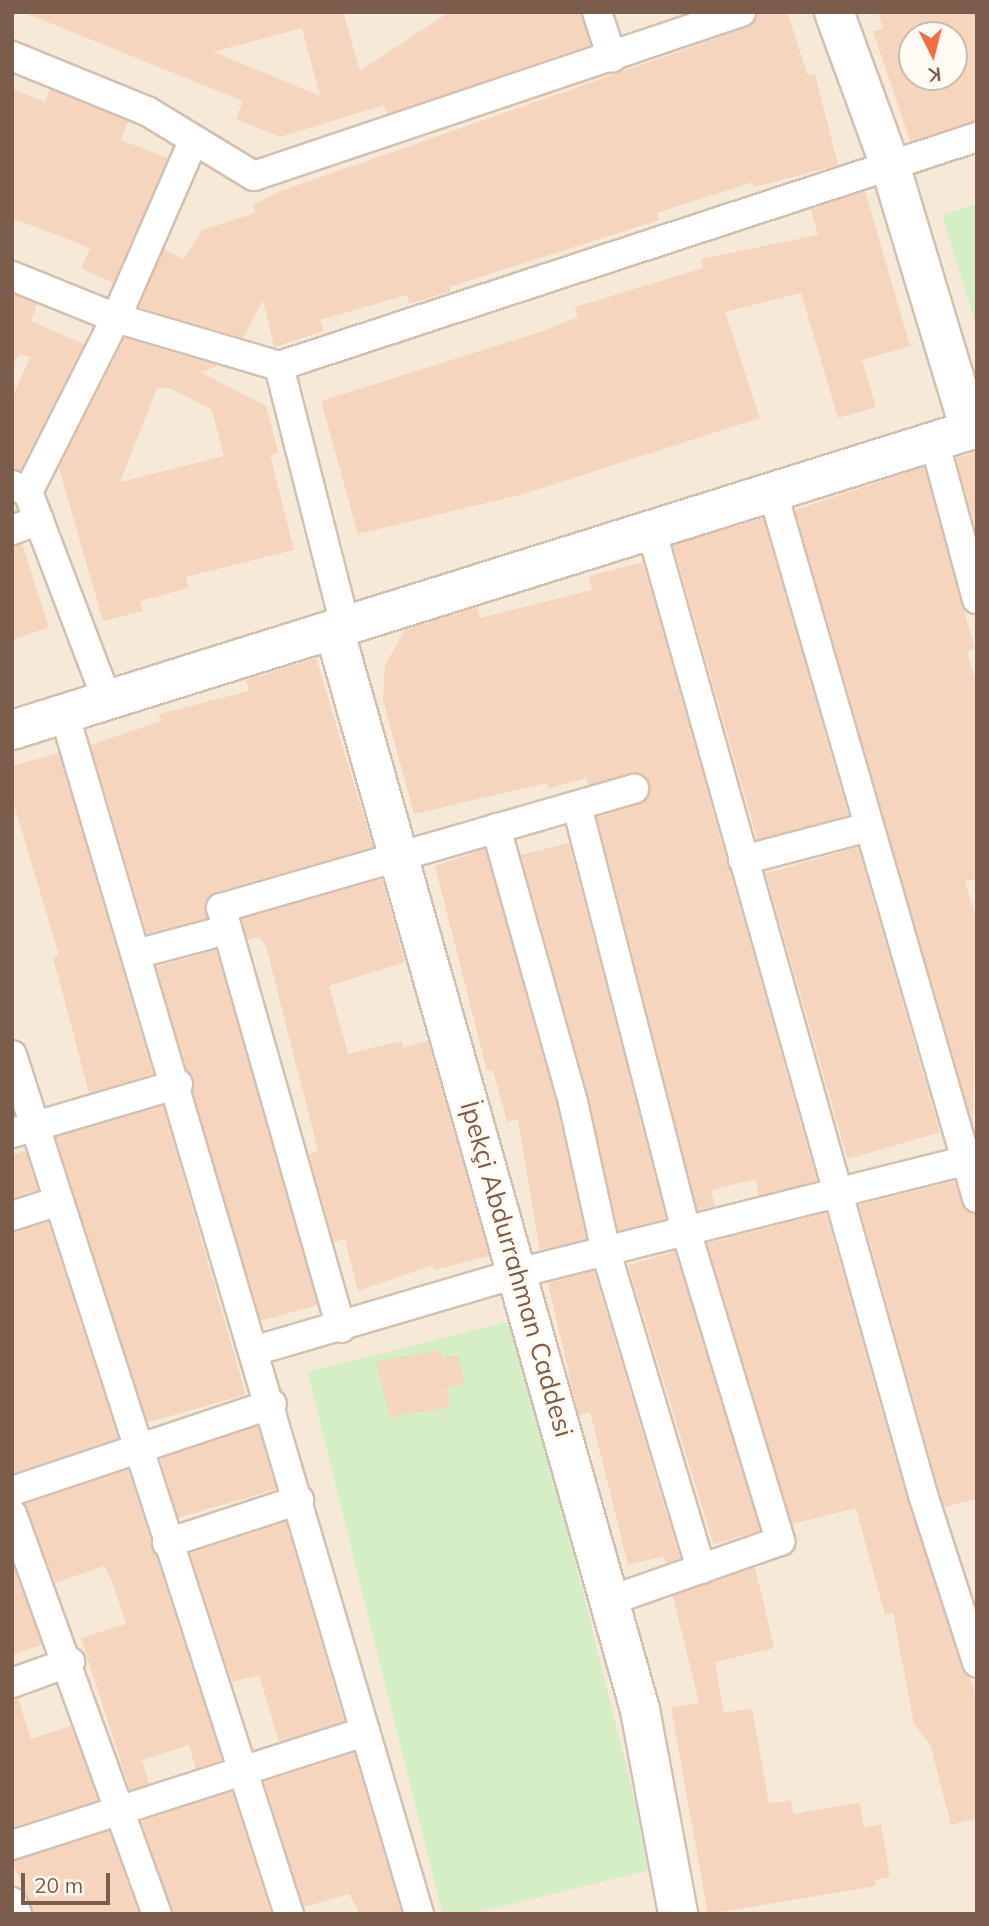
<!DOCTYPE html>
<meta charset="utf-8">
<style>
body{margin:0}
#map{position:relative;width:989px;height:1926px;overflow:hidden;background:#fef6ea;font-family:Mulish,sans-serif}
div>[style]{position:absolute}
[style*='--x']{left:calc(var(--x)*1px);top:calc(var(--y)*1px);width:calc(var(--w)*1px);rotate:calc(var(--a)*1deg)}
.residential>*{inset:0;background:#f6e9d8}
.green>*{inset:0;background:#d6eec6;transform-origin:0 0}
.building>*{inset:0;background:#f6d5bf;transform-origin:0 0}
.roads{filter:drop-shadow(2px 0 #d4c0b1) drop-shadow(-2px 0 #d4c0b1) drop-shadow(0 2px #d4c0b1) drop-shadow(0 -2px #d4c0b1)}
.street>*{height:28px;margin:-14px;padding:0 14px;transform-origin:14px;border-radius:14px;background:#fff}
.secondary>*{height:38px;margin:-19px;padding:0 19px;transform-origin:19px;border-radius:19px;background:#fff}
span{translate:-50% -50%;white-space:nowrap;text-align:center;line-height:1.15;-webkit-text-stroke:6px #fffaf2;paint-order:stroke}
.street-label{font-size:26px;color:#7c5c4a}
.frame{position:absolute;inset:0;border:14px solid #7c5c4a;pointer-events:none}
.north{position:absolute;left:898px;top:21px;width:70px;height:70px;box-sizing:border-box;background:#fffaf2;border:2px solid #cbbbaf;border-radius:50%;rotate:174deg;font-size:19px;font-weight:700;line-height:28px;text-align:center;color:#7c5c4a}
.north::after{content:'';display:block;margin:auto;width:24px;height:32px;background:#ef6f48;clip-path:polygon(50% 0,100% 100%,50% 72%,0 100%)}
.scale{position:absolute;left:21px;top:1873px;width:89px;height:32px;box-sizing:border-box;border:4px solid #7c5c4a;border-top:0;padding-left:9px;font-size:21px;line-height:24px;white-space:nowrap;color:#7c5c4a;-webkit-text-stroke:5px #fffaf2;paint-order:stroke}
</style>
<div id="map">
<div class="residential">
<div style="clip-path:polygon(evenodd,12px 12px,977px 12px,977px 1914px,12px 1914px,12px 12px,912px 35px,954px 35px,954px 77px,912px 77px,912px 35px)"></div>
</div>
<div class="green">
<div style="clip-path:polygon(977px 204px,977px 328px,942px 215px)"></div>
<div style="left:515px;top:1320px;width:566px;height:214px;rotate:76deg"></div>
</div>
<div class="building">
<div style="clip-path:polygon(evenodd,343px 12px,360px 71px,449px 12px,581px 12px,590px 45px,387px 114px,384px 105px,280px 137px,236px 119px,243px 101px,25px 13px,343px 12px,302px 28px,320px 96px,214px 52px,302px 28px)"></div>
<div style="clip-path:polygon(787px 12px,808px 76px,815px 74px,838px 165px,754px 187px,753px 182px,657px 213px,659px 220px,449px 287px,451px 291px,409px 304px,407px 295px,320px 320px,324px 331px,274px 347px,263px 300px,243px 338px,139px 307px,164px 249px,184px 259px,202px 230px,255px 213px,253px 205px,278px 192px,746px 28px,757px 13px)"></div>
<div style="clip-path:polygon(evenodd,878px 12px,977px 12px,977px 121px,910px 141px,873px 31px,883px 29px,878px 12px,912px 35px,954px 35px,954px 77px,912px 77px,912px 35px)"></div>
<div style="clip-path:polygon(12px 89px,45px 102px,50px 89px,128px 121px,121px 140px,168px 158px,113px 283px,81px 268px,90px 248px,12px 218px)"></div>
<div style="clip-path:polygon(865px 191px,910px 346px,862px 360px,876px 407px,838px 418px,801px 293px,725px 312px,760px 418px,523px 494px,358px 534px,321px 401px,543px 331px,578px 317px,575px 307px,703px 268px,701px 259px,818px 235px,811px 209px)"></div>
<div style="clip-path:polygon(12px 294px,37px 304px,31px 321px,84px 344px,20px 470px,12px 469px,12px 398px,30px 357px,20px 354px,12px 365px)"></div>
<div style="clip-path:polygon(evenodd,125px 338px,219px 366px,200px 372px,266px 406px,278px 452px,270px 455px,294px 550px,186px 577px,188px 588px,140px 601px,143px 611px,103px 621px,59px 468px,125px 338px,157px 388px,170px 388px,212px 410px,224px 456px,120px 482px,157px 388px)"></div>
<div style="clip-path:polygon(977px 451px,977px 527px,975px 527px,956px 458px)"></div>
<div style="clip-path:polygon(924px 467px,975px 649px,967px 651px,977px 688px,977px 879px,965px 881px,977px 921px,973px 1125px,795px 510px)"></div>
<div style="left:763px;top:518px;width:309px;height:94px;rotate:74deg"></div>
<div style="clip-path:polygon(22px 544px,49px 627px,12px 640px,12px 546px)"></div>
<div style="clip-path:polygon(643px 562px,817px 1181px,759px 1196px,755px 1179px,711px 1190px,715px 1206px,698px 1211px,597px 817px,645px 801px,646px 778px,630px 773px,588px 785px,586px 778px,548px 788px,547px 783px,414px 814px,383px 700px,385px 665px,405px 630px,477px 607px,480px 618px,592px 590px,589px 576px)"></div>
<div style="clip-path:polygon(316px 658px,373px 847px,216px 892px,205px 903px,207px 918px,147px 934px,91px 745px,161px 721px,159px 714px,249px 691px,246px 680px)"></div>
<div style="clip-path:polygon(59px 753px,153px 1074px,89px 1093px,53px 957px,59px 955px,12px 798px,12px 766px)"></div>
<div style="clip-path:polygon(569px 843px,666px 1219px,618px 1231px,589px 1098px,521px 855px)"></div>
<div style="left:858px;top:847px;width:297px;height:96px;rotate:74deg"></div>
<div style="clip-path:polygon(485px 849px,557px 1106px,586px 1239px,540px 1250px,518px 1119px,507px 1122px,493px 1070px,487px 1071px,435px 866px)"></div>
<div style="clip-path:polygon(382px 879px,405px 962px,329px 986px,348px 1054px,401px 1041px,403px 1048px,428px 1041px,489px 1256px,434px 1270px,433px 1265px,358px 1291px,345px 1239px,334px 1242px,309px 1154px,318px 1151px,266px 946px,259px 937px,247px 940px,242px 919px)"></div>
<div style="left:216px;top:950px;width:369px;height:62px;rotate:74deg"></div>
<div style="left:163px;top:1106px;width:300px;height:112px;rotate:74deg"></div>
<div style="clip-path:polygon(25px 1151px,38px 1190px,12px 1198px,12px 1155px)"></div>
<div style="clip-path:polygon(955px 1181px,965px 1209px,977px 1214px,977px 1499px,944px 1507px,859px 1205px)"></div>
<div style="clip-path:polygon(826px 1213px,907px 1500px,977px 1698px,977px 1818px,951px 1825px,930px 1744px,914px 1724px,893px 1613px,885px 1615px,856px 1508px,792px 1524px,707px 1243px)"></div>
<div style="clip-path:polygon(48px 1222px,118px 1438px,12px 1473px,12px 1232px)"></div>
<div style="left:675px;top:1251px;width:292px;height:49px;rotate:73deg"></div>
<div style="clip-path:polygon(594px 1271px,680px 1558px,666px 1564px,664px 1556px,628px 1565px,590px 1412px,579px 1415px,576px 1405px,548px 1283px)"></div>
<div style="clip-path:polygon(441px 1350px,442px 1358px,459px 1355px,464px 1384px,446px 1387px,450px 1407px,390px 1417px,376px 1361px)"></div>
<div style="left:258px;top:1426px;width:66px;height:103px;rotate:74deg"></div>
<div style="clip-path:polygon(128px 1470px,222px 1760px,196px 1769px,189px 1745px,142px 1760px,149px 1784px,130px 1790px,81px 1638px,126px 1624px,112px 1581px,104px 1566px,55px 1583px,25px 1504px)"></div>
<div style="clip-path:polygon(286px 1522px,344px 1721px,279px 1742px,259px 1675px,232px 1682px,190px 1553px)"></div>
<div style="clip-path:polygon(12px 1563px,42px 1645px,12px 1655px)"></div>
<div style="clip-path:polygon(755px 1567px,774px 1648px,715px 1662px,724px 1713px,752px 1708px,769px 1804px,791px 1800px,793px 1814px,860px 1803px,864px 1828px,881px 1824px,890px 1877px,875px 1880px,876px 1886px,708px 1914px,671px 1708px,699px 1703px,673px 1596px)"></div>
<div style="clip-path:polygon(18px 1698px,31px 1739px,71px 1726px,98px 1800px,12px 1827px,12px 1699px)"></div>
<div style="clip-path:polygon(354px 1753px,402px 1914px,360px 1914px,349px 1894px,304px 1907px,264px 1782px)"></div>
<div style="clip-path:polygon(232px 1792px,271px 1914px,173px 1914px,141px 1821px)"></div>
<div style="clip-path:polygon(109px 1831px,139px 1914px,33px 1914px,12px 1861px)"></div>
</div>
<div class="roads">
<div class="street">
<div style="--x:597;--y:12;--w:48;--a:71.9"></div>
<div style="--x:12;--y:56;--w:146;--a:22.2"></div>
<div style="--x:147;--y:111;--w:125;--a:31.3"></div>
<div style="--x:254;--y:176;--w:514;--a:-18.61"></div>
<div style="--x:12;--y:276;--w:112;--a:22"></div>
<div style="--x:116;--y:318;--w:170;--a:16.4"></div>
<div style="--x:279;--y:366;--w:735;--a:-18.16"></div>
<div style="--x:279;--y:366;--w:267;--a:75.7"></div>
<div style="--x:934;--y:440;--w:165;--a:74.9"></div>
<div style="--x:12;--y:485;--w:17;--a:24"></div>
<div style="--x:28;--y:492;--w:195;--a:-63.2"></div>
<div style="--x:116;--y:318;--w:192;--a:-66.4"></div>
<div style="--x:772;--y:490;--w:737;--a:73.85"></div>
<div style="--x:28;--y:492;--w:222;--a:69.2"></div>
<div style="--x:651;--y:529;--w:1004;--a:74.27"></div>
<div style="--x:923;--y:1495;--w:176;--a:72.1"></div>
<div style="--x:12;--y:530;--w:29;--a:-20"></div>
<div style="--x:64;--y:713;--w:1252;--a:73.53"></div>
<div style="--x:577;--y:806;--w:442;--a:75.6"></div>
<div style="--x:687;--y:1234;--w:321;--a:73.1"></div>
<div style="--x:780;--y:1541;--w:181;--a:160.7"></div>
<div style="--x:496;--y:828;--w:285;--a:74.3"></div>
<div style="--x:573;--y:1102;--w:154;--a:77.6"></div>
<div style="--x:606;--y:1252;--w:331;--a:73.3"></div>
<div style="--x:743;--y:860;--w:130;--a:-14.7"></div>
<div style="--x:136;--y:954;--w:93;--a:-14.9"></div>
<div style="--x:12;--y:1055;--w:903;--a:72.13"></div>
<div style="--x:12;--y:1133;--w:173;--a:-16.4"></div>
<div style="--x:12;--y:1216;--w:45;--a:-18"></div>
<div style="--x:341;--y:1328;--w:437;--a:-105.9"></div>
<div style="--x:221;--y:908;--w:430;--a:-16.1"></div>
<div style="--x:257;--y:1350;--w:272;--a:-16.4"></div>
<div style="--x:518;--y:1273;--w:473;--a:-14.1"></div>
<div style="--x:12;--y:1491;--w:274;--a:-18.5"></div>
<div style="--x:12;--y:1514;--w:425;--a:70.1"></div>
<div style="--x:167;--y:1543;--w:139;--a:-18"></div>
<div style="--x:12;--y:1683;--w:62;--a:-19.9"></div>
<div style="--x:12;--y:1845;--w:371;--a:-17.8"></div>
<div style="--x:12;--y:1902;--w:13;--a:67"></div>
</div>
<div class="secondary">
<div style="--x:834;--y:12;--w:163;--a:69.9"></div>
<div style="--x:890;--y:165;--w:277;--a:73.2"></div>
<div style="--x:334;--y:629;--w:1123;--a:74.19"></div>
<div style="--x:640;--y:1710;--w:208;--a:79.4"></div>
<div style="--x:12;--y:730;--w:1011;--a:-17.38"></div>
</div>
</div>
<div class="street-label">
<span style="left:517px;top:1269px;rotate:74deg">İpekçi Abdurrahman Caddesi</span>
</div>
<div class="frame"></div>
<div class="north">K</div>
<div class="scale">20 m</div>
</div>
